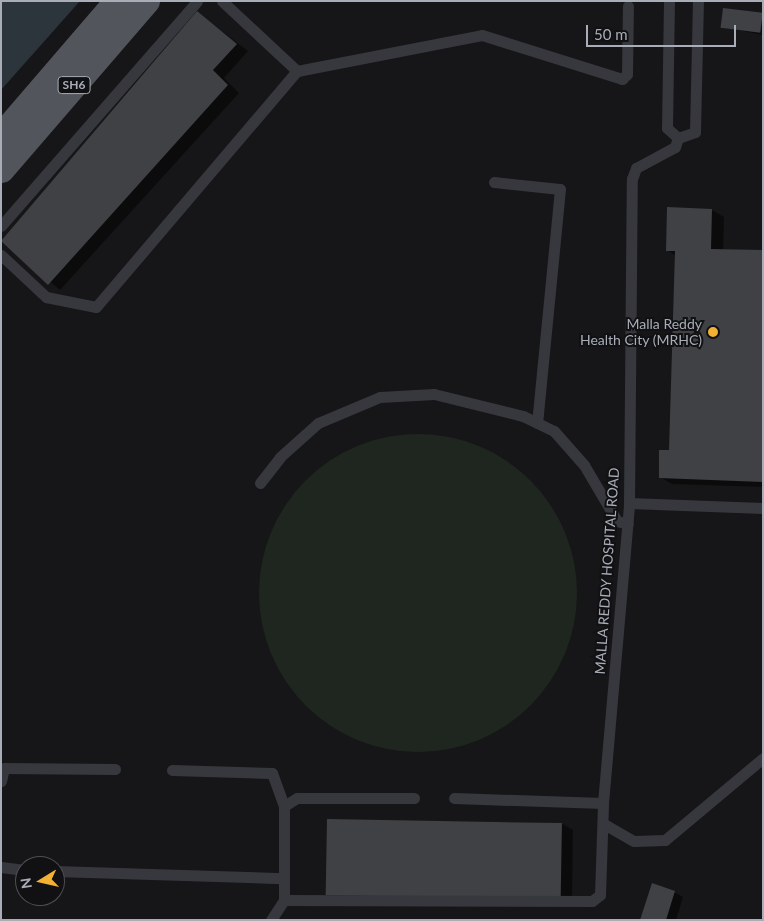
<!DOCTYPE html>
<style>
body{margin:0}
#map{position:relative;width:764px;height:921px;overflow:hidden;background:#161618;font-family:Lato,sans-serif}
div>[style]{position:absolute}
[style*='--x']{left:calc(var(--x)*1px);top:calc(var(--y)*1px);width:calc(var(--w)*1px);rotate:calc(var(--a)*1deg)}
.green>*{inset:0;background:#1e261f}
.round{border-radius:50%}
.water>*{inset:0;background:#2c353c}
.shadow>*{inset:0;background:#0007}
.building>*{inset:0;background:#404145;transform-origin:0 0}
.lane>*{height:11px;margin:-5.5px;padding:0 5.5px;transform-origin:5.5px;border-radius:5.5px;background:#37383d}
.primary>*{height:28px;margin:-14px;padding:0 14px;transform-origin:14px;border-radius:14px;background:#53555c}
.dots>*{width:14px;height:14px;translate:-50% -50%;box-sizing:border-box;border:2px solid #111113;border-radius:50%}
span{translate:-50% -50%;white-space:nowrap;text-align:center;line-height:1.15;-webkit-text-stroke:4px #111113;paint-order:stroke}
.shield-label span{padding:1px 4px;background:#111113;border:1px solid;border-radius:4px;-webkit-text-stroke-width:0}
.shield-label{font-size:12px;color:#a8adb8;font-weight:700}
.poi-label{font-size:14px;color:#a8adb8}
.right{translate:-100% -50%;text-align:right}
.street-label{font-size:14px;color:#a8adb8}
.frame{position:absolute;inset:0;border:2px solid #a8adb8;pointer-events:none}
.north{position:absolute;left:15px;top:856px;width:50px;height:50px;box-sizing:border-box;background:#111113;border:1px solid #4d4f55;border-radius:50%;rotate:261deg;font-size:14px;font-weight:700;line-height:20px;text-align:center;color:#a8adb8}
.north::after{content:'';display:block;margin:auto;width:18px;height:22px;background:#f2b134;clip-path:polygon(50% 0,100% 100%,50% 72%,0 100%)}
.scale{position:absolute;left:586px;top:25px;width:150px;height:22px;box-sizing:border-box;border:2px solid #a8adb8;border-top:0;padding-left:6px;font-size:15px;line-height:18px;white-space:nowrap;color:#a8adb8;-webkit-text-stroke:4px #111113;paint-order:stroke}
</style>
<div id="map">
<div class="green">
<div class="round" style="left:259px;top:434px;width:318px;height:318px"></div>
</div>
<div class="water">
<div style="clip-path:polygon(1px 1px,80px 1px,1px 90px)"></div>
</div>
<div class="shadow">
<div style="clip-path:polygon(198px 13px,248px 51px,224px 78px,239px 93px,60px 290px,2px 242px)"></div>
<div style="clip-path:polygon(763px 14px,763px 35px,722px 27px)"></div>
<div style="clip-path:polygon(668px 208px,712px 210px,724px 217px,723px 250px,763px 252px,763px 487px,672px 484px,660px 477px,670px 452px,676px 256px,667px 250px)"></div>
<div style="clip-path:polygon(328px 820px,561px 823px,573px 830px,572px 904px)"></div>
<div style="clip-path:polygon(674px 892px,683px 897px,676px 920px,641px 920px)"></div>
</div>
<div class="building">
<div style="left:723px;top:8px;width:40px;height:20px;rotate:7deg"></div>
<div style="clip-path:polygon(197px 11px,237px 44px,213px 70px,228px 85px,48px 285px,1px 241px)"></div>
<div style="clip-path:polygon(667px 207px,712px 209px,711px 249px,763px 250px,763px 482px,659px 478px,659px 450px,669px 450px,675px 251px,666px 251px)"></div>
<div style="left:327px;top:819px;width:235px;height:76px;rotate:1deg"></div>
<div style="clip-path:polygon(652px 883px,675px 891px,666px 920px,640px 920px)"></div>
</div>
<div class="lane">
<div style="--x:222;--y:1;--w:103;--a:43"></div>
<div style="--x:669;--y:1;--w:127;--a:90.9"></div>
<div style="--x:667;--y:128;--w:15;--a:42"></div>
<div style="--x:678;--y:138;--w:18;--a:-19"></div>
<div style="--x:695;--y:132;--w:131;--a:-88.7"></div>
<div style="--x:494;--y:182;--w:66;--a:6.1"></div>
<div style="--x:560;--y:189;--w:235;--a:95.6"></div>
<div style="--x:1;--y:226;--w:298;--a:-48.9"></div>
<div style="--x:1;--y:255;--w:62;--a:43"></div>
<div style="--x:46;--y:297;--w:51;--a:11.3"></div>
<div style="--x:96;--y:307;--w:310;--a:-49.6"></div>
<div style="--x:297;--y:71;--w:188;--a:-11"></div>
<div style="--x:482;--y:35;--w:147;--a:17.4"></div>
<div style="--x:622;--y:79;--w:7;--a:-45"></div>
<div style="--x:627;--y:74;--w:68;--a:-89.2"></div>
<div style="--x:260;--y:483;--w:33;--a:-52"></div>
<div style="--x:280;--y:457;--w:51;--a:-41.8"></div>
<div style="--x:318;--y:423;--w:67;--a:-22.8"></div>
<div style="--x:380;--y:397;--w:54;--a:-3.2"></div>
<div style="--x:434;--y:394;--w:92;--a:13.9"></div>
<div style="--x:523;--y:416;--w:34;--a:26"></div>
<div style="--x:554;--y:431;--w:45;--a:48.6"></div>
<div style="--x:584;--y:465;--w:65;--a:59.5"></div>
<div style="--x:617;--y:521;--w:11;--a:15"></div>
<div style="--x:629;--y:503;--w:134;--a:2.1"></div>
<div style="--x:172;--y:770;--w:100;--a:1.7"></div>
<div style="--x:272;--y:773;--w:35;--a:70"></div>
<div style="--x:1;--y:781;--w:13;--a:-77"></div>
<div style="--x:4;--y:768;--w:111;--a:0.5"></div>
<div style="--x:603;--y:803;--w:301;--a:-85"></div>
<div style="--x:629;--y:503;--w:324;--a:-89.5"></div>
<div style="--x:632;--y:179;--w:12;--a:-70"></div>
<div style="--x:636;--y:168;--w:44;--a:-28.3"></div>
<div style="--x:675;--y:147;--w:9;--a:-72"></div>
<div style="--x:604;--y:824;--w:34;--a:30"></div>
<div style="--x:634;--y:841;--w:31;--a:-2"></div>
<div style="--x:665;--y:840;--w:128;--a:-39.9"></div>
<div style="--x:1;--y:867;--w:24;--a:7"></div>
<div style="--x:55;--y:871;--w:228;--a:1.8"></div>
<div style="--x:284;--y:900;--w:308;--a:0.2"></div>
<div style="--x:592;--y:901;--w:10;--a:-37"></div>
<div style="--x:600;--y:895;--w:92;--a:-88.1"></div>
<div style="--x:603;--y:803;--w:149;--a:-178.1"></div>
<div style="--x:271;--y:920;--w:24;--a:-57"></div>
<div style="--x:284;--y:900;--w:94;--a:-90"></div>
<div style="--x:284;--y:806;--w:15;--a:-32"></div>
<div style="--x:297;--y:798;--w:117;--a:0"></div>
</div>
<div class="primary">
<div style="--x:1;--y:138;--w:181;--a:-49.3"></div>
<div style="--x:1;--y:169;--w:222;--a:-49.2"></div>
</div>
<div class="dots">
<div style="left:713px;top:332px;background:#f2b134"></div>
</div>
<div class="shield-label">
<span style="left:74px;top:85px">SH6</span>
</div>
<div class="poi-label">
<span class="right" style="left:702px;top:332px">Malla Reddy<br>Health City (MRHC)</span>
</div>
<div class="street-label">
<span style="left:607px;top:571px;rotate:-86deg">MALLA REDDY HOSPITAL ROAD</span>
</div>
<div class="frame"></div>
<div class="north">N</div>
<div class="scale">50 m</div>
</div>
